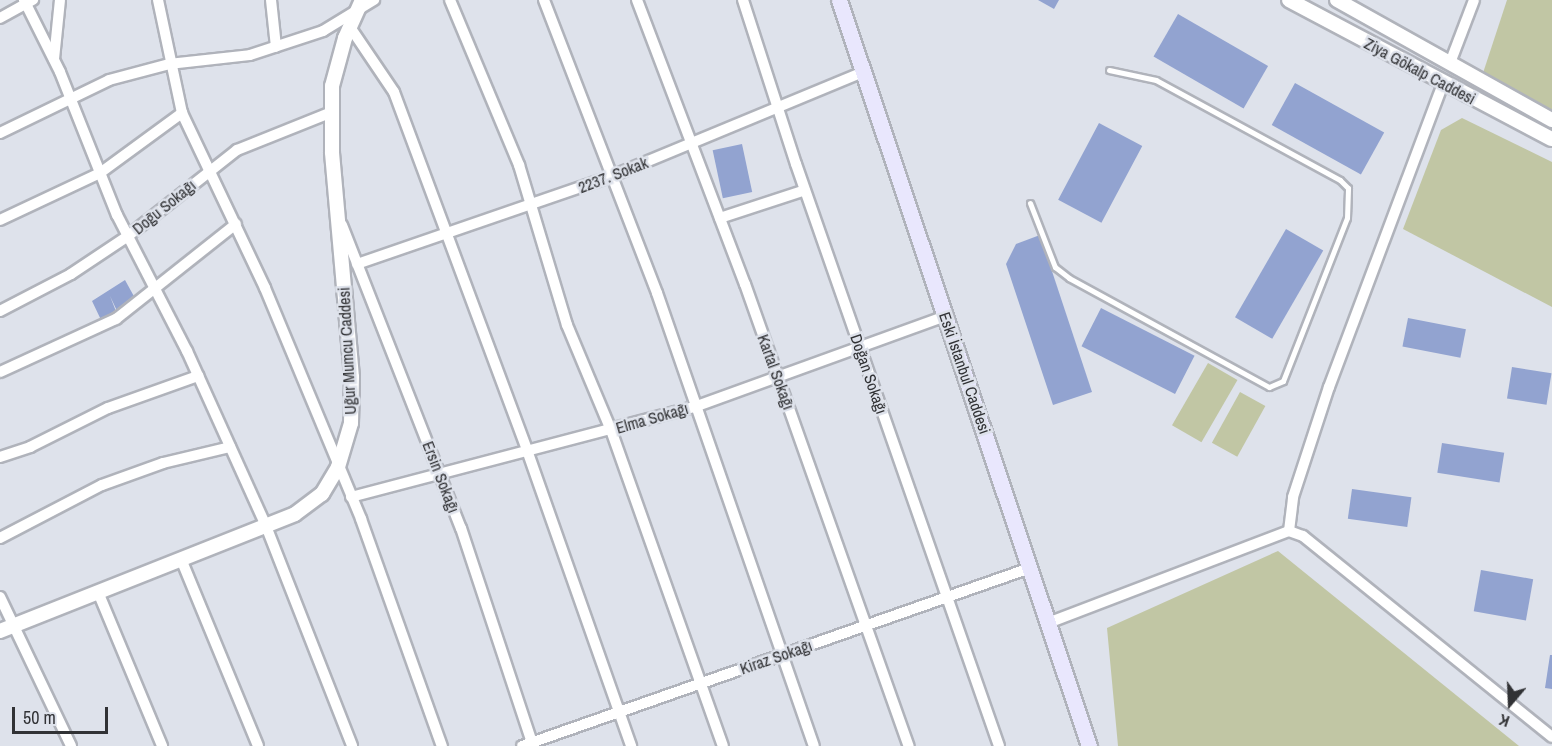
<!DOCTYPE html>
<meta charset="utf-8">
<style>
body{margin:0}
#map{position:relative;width:1552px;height:746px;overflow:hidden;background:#dee2eb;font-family:"Archivo Narrow",sans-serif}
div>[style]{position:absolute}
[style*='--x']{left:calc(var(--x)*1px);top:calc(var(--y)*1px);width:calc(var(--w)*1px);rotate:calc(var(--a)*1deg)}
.green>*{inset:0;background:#c1c6a4;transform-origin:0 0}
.building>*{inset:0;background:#92a3d0;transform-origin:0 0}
.roads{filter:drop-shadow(2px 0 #b0b3bb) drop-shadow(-2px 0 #b0b3bb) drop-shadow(0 2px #b0b3bb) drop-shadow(0 -2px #b0b3bb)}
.service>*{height:5px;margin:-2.5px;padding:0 2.5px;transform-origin:2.5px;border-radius:2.5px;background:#fff}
.minor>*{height:10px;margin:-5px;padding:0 5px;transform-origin:5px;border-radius:5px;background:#fff}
.tertiary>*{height:14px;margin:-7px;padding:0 7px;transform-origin:7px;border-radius:7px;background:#fff}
.secondary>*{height:15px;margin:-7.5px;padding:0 7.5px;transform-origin:7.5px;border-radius:7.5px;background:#e9e7fd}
span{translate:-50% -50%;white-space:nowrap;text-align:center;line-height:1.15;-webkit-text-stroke:5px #dee2eb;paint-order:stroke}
.street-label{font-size:16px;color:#313235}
.north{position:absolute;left:1480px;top:674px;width:60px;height:60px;-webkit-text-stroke:4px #dee2eb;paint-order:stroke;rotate:199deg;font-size:16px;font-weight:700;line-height:24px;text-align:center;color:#313235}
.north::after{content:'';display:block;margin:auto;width:21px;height:27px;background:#313235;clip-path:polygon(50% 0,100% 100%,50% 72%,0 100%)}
.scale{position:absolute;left:12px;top:707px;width:96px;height:27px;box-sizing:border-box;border:3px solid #313235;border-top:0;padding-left:8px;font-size:18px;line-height:21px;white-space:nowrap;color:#313235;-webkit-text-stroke:4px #dee2eb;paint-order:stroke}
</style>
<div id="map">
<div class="green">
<div style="clip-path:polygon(1507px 0,1552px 0,1552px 121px,1483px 73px)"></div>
<div style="clip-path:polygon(1462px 118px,1552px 162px,1552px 307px,1403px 229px,1441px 130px)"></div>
<div style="left:1208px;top:363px;width:34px;height:72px;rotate:30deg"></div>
<div style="left:1240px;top:392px;width:29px;height:58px;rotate:29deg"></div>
<div style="clip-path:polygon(1278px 551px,1519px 746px,1118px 746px,1107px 628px)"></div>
</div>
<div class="building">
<div style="clip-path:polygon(1038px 0,1059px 0,1054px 9px)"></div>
<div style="left:1178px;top:14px;width:104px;height:49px;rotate:30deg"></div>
<div style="left:1295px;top:83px;width:102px;height:48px;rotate:29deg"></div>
<div style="left:1099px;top:123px;width:49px;height:87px;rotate:28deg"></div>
<div style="left:742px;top:144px;width:49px;height:30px;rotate:78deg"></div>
<div style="left:1286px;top:229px;width:43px;height:102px;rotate:30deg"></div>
<div style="clip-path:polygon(1040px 235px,1092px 392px,1053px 405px,1006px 264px,1016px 244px)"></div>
<div style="clip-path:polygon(125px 280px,136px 300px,118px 313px,110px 296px,117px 314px,102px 322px,92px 301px)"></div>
<div style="left:1101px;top:308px;width:105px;height:43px;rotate:27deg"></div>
<div style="left:1408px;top:318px;width:59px;height:29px;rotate:11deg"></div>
<div style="left:1512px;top:367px;width:40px;height:32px;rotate:9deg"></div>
<div style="left:1442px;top:443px;width:63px;height:30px;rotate:9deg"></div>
<div style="left:1352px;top:489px;width:60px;height:30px;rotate:8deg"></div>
<div style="left:1481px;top:570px;width:53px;height:42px;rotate:10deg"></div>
<div style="clip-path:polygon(1550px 655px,1552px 655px,1552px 689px,1545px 688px)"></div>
</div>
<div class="roads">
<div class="service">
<div style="--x:1030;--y:203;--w:69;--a:68.7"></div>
<div style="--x:1055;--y:267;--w:18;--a:38"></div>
<div style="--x:1069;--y:278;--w:228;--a:28.6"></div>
<div style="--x:1269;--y:387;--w:15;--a:-23"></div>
<div style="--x:1283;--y:381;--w:175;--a:-68.6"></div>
<div style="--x:1347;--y:218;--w:30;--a:-88"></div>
<div style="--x:1348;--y:188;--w:11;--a:-135"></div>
<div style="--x:1340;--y:180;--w:209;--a:-151.5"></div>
<div style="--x:1156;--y:80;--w:48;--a:-168"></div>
</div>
<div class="minor">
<div style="--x:24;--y:0;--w:80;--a:63.4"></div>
<div style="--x:60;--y:72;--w:154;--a:68.3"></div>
<div style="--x:117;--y:215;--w:153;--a:62.8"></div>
<div style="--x:187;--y:351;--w:192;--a:65.7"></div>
<div style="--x:266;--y:526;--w:236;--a:68.6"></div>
<div style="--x:158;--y:0;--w:116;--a:78"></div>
<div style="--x:182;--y:113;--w:194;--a:64.6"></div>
<div style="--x:265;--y:288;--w:250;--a:67.4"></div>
<div style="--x:361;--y:519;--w:241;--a:70.4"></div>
<div style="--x:271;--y:0;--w:47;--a:83.9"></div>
<div style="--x:450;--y:0;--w:179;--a:67.3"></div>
<div style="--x:519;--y:165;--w:167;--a:73.3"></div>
<div style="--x:567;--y:325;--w:114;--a:67.3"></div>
<div style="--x:611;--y:430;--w:335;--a:70.5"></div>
<div style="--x:544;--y:0;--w:314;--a:68.9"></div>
<div style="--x:657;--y:293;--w:479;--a:70.9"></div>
<div style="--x:637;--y:0;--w:304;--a:69.2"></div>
<div style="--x:745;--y:284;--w:490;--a:70.5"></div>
<div style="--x:743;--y:0;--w:172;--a:72.1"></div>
<div style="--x:796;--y:164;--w:616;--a:70.77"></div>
<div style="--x:0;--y:18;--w:38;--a:-29"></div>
<div style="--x:350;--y:27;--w:78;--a:55.9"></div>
<div style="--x:394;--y:92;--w:385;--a:69.6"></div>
<div style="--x:528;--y:453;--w:311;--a:70.6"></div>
<div style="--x:54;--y:59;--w:59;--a:-84.2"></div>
<div style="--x:1450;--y:63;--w:67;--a:-69.1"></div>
<div style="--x:0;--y:133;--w:121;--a:-25.9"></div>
<div style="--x:109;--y:80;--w:62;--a:-14.9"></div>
<div style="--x:169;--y:64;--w:81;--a:-6.3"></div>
<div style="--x:250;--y:55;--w:77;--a:-18.2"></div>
<div style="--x:323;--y:31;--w:60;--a:-31.3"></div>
<div style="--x:720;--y:218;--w:89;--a:-18.2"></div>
<div style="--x:0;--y:220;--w:110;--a:-25.2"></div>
<div style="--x:100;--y:173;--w:102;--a:-36.2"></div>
<div style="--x:342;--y:225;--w:326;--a:68.6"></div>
<div style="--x:461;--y:528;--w:230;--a:71.7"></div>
<div style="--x:357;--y:264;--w:270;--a:-19"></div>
<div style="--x:612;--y:176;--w:272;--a:-22.5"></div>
<div style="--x:0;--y:311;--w:80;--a:-27.5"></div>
<div style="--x:71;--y:274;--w:69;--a:-33.7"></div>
<div style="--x:128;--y:236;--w:139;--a:-38.3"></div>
<div style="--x:237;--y:150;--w:102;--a:-21.8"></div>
<div style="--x:0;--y:372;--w:128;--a:-24.6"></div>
<div style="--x:116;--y:319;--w:153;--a:-38.4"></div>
<div style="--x:0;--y:457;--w:32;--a:-18"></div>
<div style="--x:30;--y:447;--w:87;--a:-26.6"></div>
<div style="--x:108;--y:408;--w:96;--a:-19.6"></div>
<div style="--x:351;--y:497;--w:358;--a:-14.7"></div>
<div style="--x:697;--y:406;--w:265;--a:-19.9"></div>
<div style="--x:1289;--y:531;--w:34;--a:-83"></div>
<div style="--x:1293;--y:497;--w:116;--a:-71.9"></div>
<div style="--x:1329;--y:387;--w:324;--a:-69.4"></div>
<div style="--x:1289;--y:531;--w:15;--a:20"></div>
<div style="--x:1303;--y:536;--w:320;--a:38.9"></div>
<div style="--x:0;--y:538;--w:115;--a:-27.5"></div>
<div style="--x:102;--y:485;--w:65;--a:-19.8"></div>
<div style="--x:163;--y:463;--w:69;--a:-13.4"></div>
<div style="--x:181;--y:559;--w:202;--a:67.6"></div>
<div style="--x:98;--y:592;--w:167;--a:67.4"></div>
<div style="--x:0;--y:597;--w:165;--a:64.5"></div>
<div style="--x:1048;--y:623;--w:258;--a:-20.9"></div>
<div style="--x:522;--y:746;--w:538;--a:-19.31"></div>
</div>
<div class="tertiary">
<div style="--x:1289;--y:0;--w:297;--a:27.9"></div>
<div style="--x:1337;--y:0;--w:246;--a:29.2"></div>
<div style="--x:0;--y:631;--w:317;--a:-21.6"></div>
<div style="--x:295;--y:514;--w:34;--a:-37"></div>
<div style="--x:322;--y:494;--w:31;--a:-59"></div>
<div style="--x:338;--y:467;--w:46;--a:-73.5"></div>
<div style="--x:351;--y:423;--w:46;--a:-88.8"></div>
<div style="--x:352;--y:377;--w:226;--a:-95.1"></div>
<div style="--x:332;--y:152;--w:66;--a:-90"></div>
<div style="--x:332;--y:86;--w:50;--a:-74.8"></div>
<div style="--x:345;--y:38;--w:42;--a:-65.9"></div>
</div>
<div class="secondary">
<div style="--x:839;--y:0;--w:787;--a:71.47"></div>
</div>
</div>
<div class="street-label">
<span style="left:1420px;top:71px;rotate:28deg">Ziya Gökalp Caddesi</span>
<span style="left:613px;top:175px;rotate:-21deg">2237. Sokak</span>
<span style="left:164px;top:207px;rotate:-39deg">Doğu Sokağı</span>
<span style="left:347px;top:351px;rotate:-93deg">Uğur Mumcu Caddesi</span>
<span style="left:776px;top:372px;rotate:70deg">Kartal Sokağı</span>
<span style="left:965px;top:373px;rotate:71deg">Eski İstanbul Caddesi</span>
<span style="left:869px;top:374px;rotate:71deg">Doğan Sokağı</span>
<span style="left:652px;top:418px;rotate:-16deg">Elma Sokağı</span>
<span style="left:441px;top:477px;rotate:69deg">Ersin Sokağı</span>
<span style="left:776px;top:657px;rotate:-19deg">Kiraz Sokağı</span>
</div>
<div class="north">K</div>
<div class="scale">50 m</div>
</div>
